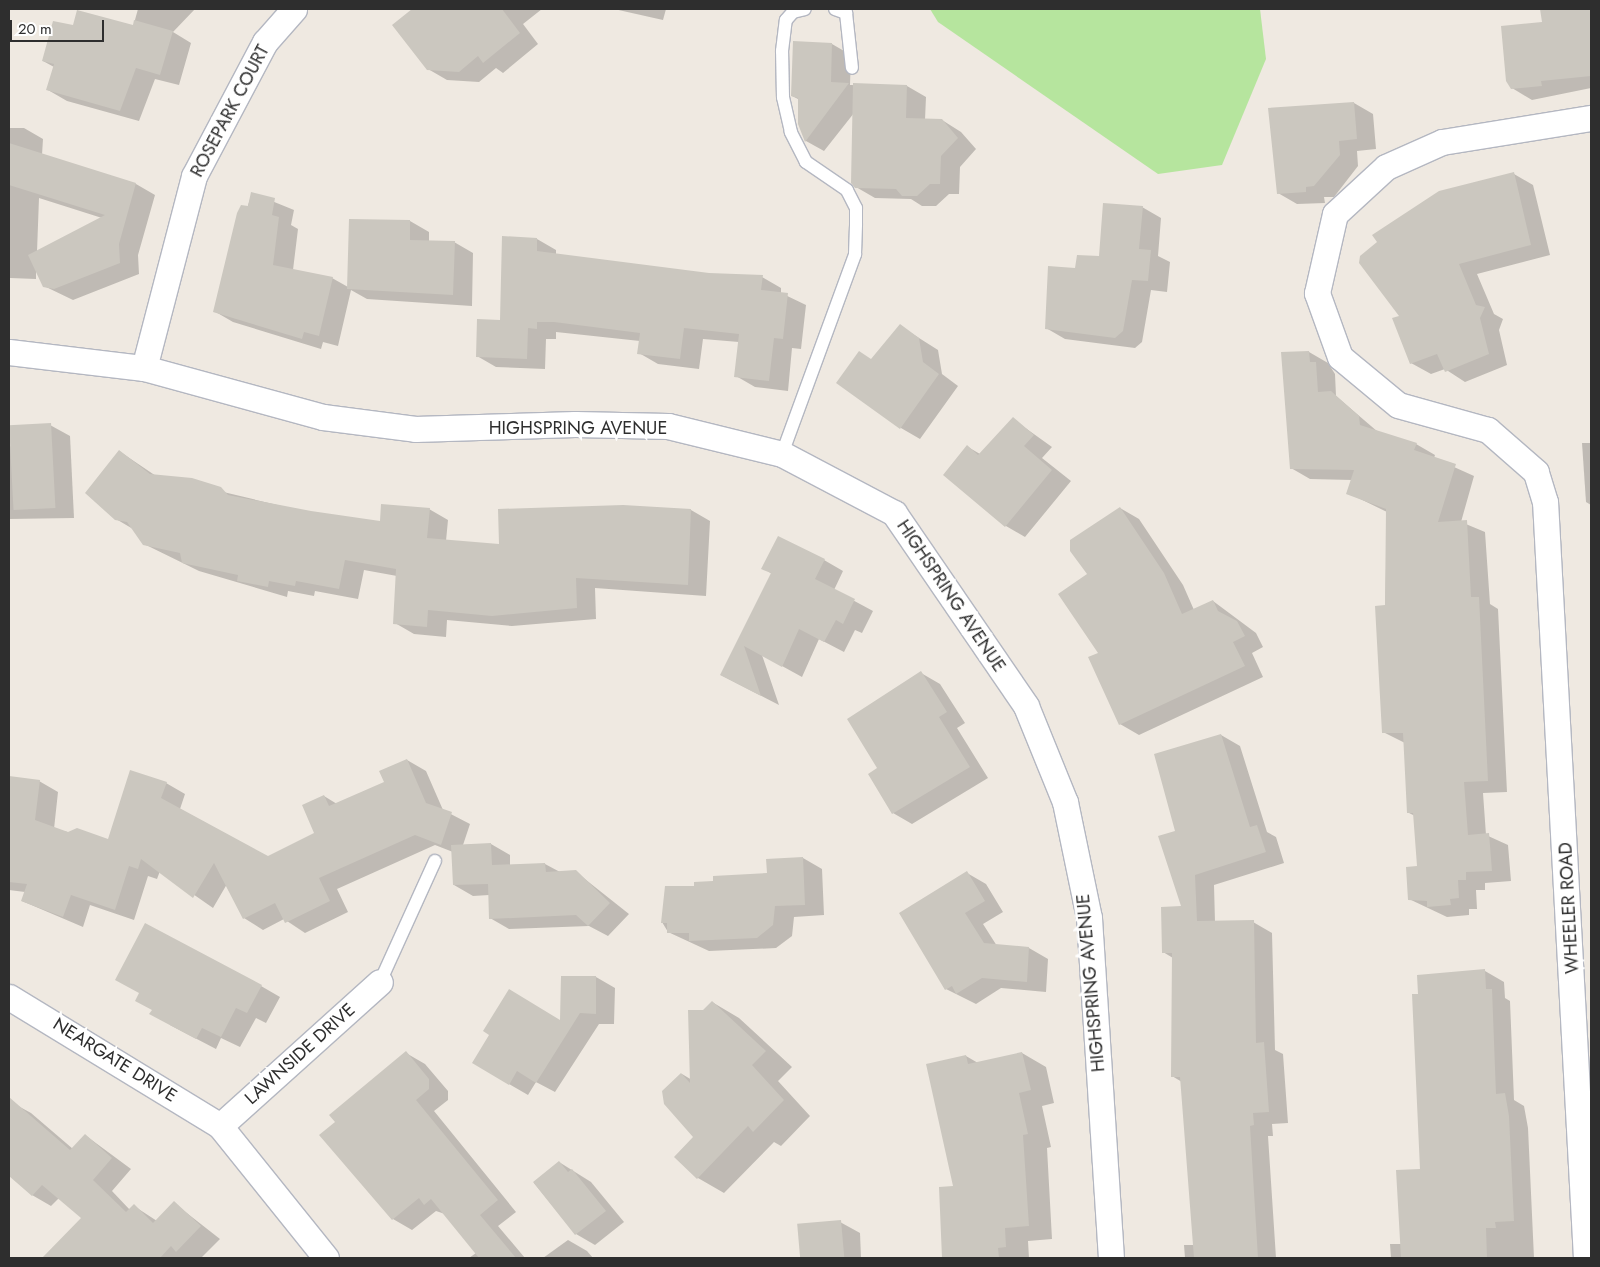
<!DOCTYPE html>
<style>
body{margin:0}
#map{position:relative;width:1600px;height:1267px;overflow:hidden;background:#efe9e1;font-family:Jost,sans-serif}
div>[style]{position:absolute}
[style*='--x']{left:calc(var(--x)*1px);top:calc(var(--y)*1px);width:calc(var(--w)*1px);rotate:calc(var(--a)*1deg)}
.green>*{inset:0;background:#b6e59e}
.shadow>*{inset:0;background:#0003}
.building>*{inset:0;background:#cbc7bf;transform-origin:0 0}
.roads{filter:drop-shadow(1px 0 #b4b7c1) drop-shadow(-1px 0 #b4b7c1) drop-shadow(0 1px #b4b7c1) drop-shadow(0 -1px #b4b7c1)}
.service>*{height:12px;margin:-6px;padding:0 6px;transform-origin:6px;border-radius:6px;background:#fff}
.minor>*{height:25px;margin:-12.5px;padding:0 12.5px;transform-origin:12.5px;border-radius:12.5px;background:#fff}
span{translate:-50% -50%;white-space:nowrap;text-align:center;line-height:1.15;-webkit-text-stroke:5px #fff;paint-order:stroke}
.street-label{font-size:18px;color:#2e2e2e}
.frame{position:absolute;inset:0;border:10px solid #2e2e2e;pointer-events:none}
.scale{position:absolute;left:10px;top:20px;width:94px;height:22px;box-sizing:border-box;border:2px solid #2e2e2e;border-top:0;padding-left:6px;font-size:15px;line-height:18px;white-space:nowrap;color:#2e2e2e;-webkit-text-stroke:4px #fff;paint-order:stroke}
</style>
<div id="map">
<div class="green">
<div style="clip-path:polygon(930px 9px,1260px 9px,1266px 59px,1222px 165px,1158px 174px,938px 22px)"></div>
</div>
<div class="shadow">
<div style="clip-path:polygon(138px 9px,195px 9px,173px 32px,191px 43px,179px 85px,155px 79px,139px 121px,67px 101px,48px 90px,54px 67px,43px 61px,73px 27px,133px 27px)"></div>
<div style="clip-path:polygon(411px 9px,542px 9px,523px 24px,538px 44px,503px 73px,496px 68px,479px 82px,447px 80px,428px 69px)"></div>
<div style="clip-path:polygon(614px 9px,666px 9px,663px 20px)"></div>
<div style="clip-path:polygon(1542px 9px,1591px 9px,1591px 88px,1532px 100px,1512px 88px,1543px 23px)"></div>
<div style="clip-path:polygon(832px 44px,851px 55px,850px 85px,907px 86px,926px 97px,925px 120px,942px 120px,961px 132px,976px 149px,960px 167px,959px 194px,949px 194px,936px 206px,922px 206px,911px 199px,875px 198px,856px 187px,854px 113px,824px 151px,806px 141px,800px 100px,792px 96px)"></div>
<div style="clip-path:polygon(1354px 103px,1373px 114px,1376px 149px,1357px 151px,1358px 166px,1334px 197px,1324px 197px,1325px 203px,1297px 204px,1278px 193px,1269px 109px)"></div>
<div style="clip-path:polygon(evenodd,9px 128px,24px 128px,43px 139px,42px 155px,136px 184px,155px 195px,138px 255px,139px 274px,73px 300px,44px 286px,36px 270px,36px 279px,10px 278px,9px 285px,9px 128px,39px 198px,102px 218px,37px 252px,39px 198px)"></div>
<div style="clip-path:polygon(1514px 174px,1533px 185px,1550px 255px,1477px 274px,1494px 314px,1503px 319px,1499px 330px,1507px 365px,1465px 382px,1445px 369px,1431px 374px,1411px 363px,1401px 316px)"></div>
<div style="clip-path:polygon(252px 193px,294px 210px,291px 225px,298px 229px,293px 270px,332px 278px,348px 287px,351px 220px,410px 221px,429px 232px,429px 242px,454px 242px,473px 253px,472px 306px,367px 299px,351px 290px,338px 346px,323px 342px,321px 349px,233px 322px,214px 311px)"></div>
<div style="clip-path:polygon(1142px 207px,1161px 218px,1158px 256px,1170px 262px,1167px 292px,1151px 290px,1142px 342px,1135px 348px,1065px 339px,1046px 328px,1077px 269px,1100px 258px)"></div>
<div style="clip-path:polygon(537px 239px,556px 250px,556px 255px,709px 274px,762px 277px,781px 288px,781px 293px,806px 305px,801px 349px,792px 348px,788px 391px,755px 387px,736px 376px,739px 342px,703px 339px,699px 369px,658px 364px,639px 353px,640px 341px,556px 332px,556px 339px,546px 339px,545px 369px,496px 367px,477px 356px,501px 321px)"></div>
<div style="clip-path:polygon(900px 326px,938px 350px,942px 374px,958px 386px,920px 439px,901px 428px,872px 360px)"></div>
<div style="clip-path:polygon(1309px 352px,1328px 363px,1335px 374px,1336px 396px,1378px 432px,1416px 444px,1435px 455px,1434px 458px,1474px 476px,1461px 522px,1485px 532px,1490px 604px,1498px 609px,1507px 792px,1483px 793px,1486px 835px,1508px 845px,1511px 881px,1485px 883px,1485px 890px,1476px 890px,1477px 909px,1469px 909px,1469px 915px,1447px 917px,1409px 899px,1419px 867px,1415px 816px,1409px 813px,1405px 743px,1383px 732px,1387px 512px,1348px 493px,1352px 480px,1310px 479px,1291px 468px)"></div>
<div style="clip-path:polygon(1013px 419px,1052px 447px,1042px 458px,1071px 481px,1025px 537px,1006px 526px,968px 447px,980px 454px)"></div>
<div style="clip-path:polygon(50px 425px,70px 436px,74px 518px,9px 519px,9px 447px)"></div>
<div style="clip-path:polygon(1582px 443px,1591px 443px,1591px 505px,1586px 502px)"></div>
<div style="clip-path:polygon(119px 451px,156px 476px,311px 513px,381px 522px,429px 509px,448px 520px,446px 541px,500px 546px,623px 506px,691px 510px,710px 521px,706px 596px,595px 588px,596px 619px,512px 626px,447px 620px,446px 637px,414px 634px,395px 623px,397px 576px,364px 570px,358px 599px,315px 591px,314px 596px,288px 591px,287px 597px,199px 571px,144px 544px,133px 529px,116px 519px)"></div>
<div style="clip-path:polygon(1120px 508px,1139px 519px,1183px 585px,1194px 610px,1213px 601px,1256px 633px,1263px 647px,1252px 653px,1263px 677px,1139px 735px,1120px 724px,1100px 654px,1089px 574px)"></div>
<div style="clip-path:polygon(824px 560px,843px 571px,834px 590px,873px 611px,862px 633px,855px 630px,844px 652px,819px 639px,802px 677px,762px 655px,779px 705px,721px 675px,772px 574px,763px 568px)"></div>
<div style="clip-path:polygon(921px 673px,940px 684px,965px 723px,957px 728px,988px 778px,912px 824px,893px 813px,879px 769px)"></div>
<div style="clip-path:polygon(1221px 735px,1240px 746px,1267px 832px,1276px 837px,1284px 863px,1214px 885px,1215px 922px,1253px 922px,1272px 933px,1275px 1050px,1283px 1054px,1288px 1123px,1272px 1124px,1273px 1136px,1268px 1136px,1276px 1258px,1185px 1258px,1184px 1245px,1194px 1245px,1182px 1082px,1172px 1076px,1173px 958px,1163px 952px,1182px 908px,1177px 831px)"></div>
<div style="clip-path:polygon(407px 760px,426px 771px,443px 810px,470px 824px,463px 845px,491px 844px,510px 855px,510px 865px,545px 864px,560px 872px,576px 872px,629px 914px,608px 936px,589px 926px,509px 929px,490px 918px,489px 895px,473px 896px,454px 885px,453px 852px,435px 845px,337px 889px,348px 912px,305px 933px,284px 919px,263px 930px,244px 918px,227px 884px,213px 908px,160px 871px,157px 879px,148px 876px,134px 920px,90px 905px,83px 927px,22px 901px,25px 892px,9px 890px,9px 777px,39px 781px,58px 792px,54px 829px,109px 841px,166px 783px,185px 794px,180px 809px,268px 857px,316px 833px,324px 796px,337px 804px,386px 783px)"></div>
<div style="clip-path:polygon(803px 858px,822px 869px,824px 915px,794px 917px,792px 936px,776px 948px,709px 951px,668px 932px,662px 922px,695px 887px,768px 875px)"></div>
<div style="clip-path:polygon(967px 873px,986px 884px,1003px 912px,983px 924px,997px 946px,1029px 948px,1048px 959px,1046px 992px,1001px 988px,976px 1004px,946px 989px)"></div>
<div style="clip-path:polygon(1485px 971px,1504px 982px,1505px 998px,1510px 1001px,1514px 1100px,1524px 1106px,1528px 1128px,1534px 1258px,1391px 1258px,1390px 1244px,1401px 1244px,1422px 1170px,1419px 995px)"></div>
<div style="clip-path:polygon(596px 977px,615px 988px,614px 1024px,599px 1024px,555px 1092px,536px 1082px,528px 1095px,509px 1084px,490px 1034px,562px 1022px)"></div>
<div style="clip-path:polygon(261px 986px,280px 997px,266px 1023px,256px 1018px,240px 1047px,221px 1038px,216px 1049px,170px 1025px)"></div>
<div style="clip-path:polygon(712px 1002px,739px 1018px,792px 1067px,778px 1081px,810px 1116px,781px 1146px,774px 1142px,724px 1193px,698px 1178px,695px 1137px,682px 1074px,692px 1080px,703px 1011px)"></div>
<div style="clip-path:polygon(406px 1053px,425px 1064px,448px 1091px,448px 1100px,434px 1111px,516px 1212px,498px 1226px,525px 1258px,469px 1258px,476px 1253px,445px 1214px,436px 1211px,412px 1230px,393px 1219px,336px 1122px)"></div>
<div style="clip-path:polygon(1022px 1053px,1046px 1067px,1054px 1103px,1042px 1106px,1051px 1147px,1047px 1148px,1052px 1239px,1028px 1241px,1029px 1258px,944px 1258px,940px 1188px,954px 1187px,966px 1056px,978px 1063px)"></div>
<div style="clip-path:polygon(9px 1101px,31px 1113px,73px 1149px,85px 1135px,131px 1169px,112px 1191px,130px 1210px,134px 1206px,157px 1221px,174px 1203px,220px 1239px,201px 1258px,67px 1258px,55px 1247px,83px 1218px,59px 1198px,51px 1206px,32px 1195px,21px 1163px,9px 1161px)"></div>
<div style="clip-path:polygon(559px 1162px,591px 1182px,624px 1222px,595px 1245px,576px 1234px,534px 1183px)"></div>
<div style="clip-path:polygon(840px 1222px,860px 1233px,861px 1258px,801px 1258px,799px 1225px)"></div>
<div style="clip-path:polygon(568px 1240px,587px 1251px,593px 1258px,543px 1258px)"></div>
</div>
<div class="building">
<div style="clip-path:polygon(412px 9px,502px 9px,520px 33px,483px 63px,478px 56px,459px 72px,427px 70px,392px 25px)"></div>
<div style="clip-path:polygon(1540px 9px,1591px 9px,1591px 76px,1541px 81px,1542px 86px,1511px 89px,1506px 81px,1501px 26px,1542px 22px)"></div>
<div style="clip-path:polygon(77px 10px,133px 25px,134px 20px,173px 31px,160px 75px,136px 68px,120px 111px,46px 90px,54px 64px,42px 61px,53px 21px,73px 25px)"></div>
<div style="clip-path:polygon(793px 41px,832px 43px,831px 82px,849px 83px,805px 142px,798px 124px,798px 98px,791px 96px)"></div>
<div style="clip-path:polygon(853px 83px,907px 85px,906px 118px,942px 119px,958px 138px,941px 156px,940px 184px,930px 184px,917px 196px,902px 196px,896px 189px,855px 188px,851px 183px)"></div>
<div style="clip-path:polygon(1354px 102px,1357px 139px,1339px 141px,1340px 155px,1314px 186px,1306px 187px,1306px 192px,1277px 194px,1268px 108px)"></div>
<div style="clip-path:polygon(9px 143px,136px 183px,119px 244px,120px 263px,54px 289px,43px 287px,28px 255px,105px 215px,9px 185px)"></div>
<div style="clip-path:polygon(1514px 172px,1531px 245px,1459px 264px,1476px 305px,1485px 307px,1480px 318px,1489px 354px,1445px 372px,1437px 354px,1410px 364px,1392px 318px,1399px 316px,1359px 263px,1360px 256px,1377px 242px,1372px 235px,1439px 191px)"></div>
<div style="clip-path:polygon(251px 192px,275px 198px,272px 215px,279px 217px,273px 265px,333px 277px,319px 336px,304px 332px,302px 339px,213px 312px,237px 213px,241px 205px,248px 206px)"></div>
<div style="clip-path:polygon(1103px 203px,1143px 206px,1139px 249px,1151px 250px,1148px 281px,1132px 280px,1123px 331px,1115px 338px,1045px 329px,1048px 266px,1075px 268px,1077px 255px,1099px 256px)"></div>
<div style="clip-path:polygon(349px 219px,410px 220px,410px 240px,455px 241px,453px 295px,347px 289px)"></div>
<div style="clip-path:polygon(502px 236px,537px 238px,537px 251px,709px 273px,763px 275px,761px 290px,788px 293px,783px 339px,774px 338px,769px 381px,734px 377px,739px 334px,684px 328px,680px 359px,637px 354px,640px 333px,554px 322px,537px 322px,537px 329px,528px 328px,527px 359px,476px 357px,477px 319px,500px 320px)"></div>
<div style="clip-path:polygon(900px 324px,919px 338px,923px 362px,939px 374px,900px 429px,836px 383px,859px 351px,871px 359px)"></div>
<div style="clip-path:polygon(1309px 351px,1310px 362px,1316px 362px,1318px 392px,1331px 391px,1359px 416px,1360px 425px,1417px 443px,1414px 450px,1456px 464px,1438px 522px,1467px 520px,1471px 597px,1479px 597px,1488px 781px,1464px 782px,1468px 835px,1489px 833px,1492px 871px,1466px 872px,1466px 880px,1458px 880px,1459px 898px,1450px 899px,1451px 905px,1427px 907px,1427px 901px,1408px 900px,1406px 867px,1417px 866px,1413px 813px,1407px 813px,1403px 733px,1382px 733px,1380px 697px,1375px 606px,1385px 605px,1386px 509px,1346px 494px,1354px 470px,1290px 469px,1281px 352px)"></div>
<div style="clip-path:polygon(1013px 417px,1034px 435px,1024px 446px,1052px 470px,1005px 527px,943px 475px,967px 445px,978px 455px)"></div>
<div style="left:51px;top:423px;width:85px;height:42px;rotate:87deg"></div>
<div style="clip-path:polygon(119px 450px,150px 474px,192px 478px,221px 487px,228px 495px,311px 511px,380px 521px,381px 504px,430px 508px,427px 538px,499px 544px,498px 509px,623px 505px,691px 509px,688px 585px,576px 578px,577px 608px,492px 616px,428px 610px,427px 627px,393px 624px,396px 569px,345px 560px,339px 589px,296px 581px,295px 586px,269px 581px,268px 587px,237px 581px,238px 575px,182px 563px,180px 553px,143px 545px,127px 522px,115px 520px,85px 493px)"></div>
<div style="clip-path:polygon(1120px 507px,1164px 573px,1182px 614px,1213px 600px,1218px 611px,1237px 621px,1245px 636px,1233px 642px,1245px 666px,1119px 725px,1088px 657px,1098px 653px,1058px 594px,1087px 574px,1070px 551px,1070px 540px)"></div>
<div style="clip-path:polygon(778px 536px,825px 559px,815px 579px,855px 599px,843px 624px,836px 620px,824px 642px,799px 629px,782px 667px,744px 646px,761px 696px,720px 675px,771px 573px,761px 569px)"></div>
<div style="clip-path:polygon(921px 671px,947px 712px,939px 717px,970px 767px,892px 814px,868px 774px,877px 768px,847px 719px)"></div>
<div style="clip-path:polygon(1221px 734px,1250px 827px,1257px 825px,1266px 852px,1195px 875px,1197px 921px,1254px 920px,1256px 1043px,1264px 1042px,1269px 1112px,1253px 1113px,1254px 1125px,1250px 1126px,1258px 1258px,1194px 1258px,1180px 1077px,1171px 1077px,1172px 953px,1162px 953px,1161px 907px,1181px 906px,1158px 836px,1175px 831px,1154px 754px)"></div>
<div style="clip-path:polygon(407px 759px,426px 803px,452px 812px,441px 845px,415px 835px,319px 878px,330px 901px,285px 923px,275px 903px,243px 919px,214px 863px,193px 898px,141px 859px,138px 869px,129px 866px,115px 910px,71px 895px,63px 917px,21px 901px,27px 884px,9px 882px,9px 776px,40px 780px,35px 820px,68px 832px,77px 828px,108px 839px,130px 770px,167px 782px,161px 798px,268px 856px,314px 833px,302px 805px,324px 795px,329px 806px,384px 782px,379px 771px)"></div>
<div style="clip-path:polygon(491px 843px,492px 865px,545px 863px,546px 872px,576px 870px,610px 903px,588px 926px,576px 915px,489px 919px,488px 884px,453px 885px,451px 845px)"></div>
<div style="clip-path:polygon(803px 857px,805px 905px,775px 906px,773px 925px,757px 938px,689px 941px,689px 933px,667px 933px,667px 923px,661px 923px,665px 886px,694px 886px,694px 882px,713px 881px,713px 876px,767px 873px,766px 859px)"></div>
<div style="clip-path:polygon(967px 871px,985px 901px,965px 913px,984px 943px,1029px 947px,1027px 982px,982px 978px,956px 994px,952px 986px,945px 990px,899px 913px)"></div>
<div style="clip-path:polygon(145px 923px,262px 985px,247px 1013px,236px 1008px,221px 1037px,202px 1028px,196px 1039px,149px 1014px,152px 1010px,135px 1001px,139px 993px,115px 980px)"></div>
<div style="clip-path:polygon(1485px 969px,1486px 989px,1492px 989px,1496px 1094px,1505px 1093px,1509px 1116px,1514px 1221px,1495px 1222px,1496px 1228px,1486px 1228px,1487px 1258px,1401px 1258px,1396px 1170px,1420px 1169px,1412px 994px,1418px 994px,1417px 975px)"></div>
<div style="clip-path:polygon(561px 976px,596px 976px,596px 1014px,580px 1013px,536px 1083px,517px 1071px,509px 1085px,472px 1063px,489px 1035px,483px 1031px,509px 989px,560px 1020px)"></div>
<div style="clip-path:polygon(712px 1001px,766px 1051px,752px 1065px,784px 1100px,753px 1132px,748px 1126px,697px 1179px,674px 1157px,693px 1137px,664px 1104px,662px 1091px,681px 1073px,690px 1083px,688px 1010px,703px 1010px)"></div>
<div style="clip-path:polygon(406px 1051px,429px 1079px,429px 1089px,416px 1100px,498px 1200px,480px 1215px,516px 1258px,479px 1258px,431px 1199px,424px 1205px,419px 1198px,392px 1220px,319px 1135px,335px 1122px,329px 1115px)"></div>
<div style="clip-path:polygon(1022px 1052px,1031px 1090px,1019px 1093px,1028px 1134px,1023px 1135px,1029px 1226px,1005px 1228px,1006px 1247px,998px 1248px,999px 1258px,942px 1258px,939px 1187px,953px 1186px,926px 1064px,966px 1055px,968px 1064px)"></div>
<div style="clip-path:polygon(9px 1097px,70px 1150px,85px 1134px,112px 1158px,93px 1180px,126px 1212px,134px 1204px,153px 1223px,174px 1201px,201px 1226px,176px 1252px,171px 1246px,160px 1258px,42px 1258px,81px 1218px,42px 1185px,32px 1196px,9px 1176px)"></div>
<div style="clip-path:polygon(559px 1161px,568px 1172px,572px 1169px,606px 1211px,575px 1235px,533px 1182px)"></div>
<div style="left:841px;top:1220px;width:38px;height:44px;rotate:85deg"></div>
</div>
<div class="roads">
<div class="service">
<div style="--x:835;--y:9;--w:12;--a:20"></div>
<div style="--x:846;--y:13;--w:55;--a:83.8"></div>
<div style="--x:782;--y:454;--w:213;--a:-69.9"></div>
<div style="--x:855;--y:254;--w:30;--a:-88"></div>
<div style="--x:856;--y:224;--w:16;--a:-90"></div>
<div style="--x:856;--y:208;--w:20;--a:-117"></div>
<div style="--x:847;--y:190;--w:50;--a:-145.7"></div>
<div style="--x:806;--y:162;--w:34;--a:-117"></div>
<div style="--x:791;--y:132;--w:36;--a:-103"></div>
<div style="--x:783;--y:97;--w:46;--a:-91.2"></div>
<div style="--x:782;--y:51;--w:31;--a:-83"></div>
<div style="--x:786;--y:20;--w:11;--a:-49"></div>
<div style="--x:793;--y:12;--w:12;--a:-14"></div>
<div style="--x:380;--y:982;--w:133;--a:-65.6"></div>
</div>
<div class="minor">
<div style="--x:9;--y:352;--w:136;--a:6.8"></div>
<div style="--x:144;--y:368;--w:186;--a:15.3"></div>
<div style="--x:323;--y:417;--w:93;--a:7.4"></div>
<div style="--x:415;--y:429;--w:160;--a:-1.8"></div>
<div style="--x:575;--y:424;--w:93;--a:1.2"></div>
<div style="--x:668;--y:426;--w:117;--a:13.8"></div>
<div style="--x:782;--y:454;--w:127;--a:27.8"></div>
<div style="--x:894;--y:513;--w:234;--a:55.6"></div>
<div style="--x:1026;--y:706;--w:104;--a:67.9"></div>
<div style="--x:1065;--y:802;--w:118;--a:78.3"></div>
<div style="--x:1089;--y:918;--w:341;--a:86.3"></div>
<div style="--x:144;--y:368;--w:198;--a:-75.4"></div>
<div style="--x:194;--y:176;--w:152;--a:-62.1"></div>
<div style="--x:265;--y:42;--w:44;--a:-48.7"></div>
<div style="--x:9;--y:997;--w:247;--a:31.4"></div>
<div style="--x:220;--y:1126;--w:169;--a:51.2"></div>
<div style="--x:220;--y:1126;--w:215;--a:-42"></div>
<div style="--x:1586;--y:1258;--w:757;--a:-93.1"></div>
<div style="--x:1545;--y:502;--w:31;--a:-107"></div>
<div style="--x:1536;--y:472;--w:64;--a:-138.8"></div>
<div style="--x:1488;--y:430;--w:93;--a:-164.5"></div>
<div style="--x:1398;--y:405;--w:75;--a:-140.4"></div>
<div style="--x:1340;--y:357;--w:68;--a:-109.8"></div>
<div style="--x:1317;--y:293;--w:81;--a:-77.2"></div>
<div style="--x:1335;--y:214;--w:69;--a:-42.7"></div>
<div style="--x:1386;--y:167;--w:61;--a:-24.1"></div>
<div style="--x:1442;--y:142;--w:151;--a:-9.2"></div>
</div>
</div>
<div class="street-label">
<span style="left:230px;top:111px;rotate:-62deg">ROSEPARK COURT</span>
<span style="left:578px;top:428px">HIGHSPRING AVENUE</span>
<span style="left:951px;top:596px;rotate:56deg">HIGHSPRING AVENUE</span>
<span style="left:1569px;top:908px;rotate:-93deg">WHEELER ROAD</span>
<span style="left:1091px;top:983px;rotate:-95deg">HIGHSPRING AVENUE</span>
<span style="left:300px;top:1054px;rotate:-42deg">LAWNSIDE DRIVE</span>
<span style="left:115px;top:1060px;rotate:32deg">NEARGATE DRIVE</span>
</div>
<div class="frame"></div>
<div class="scale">20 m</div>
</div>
